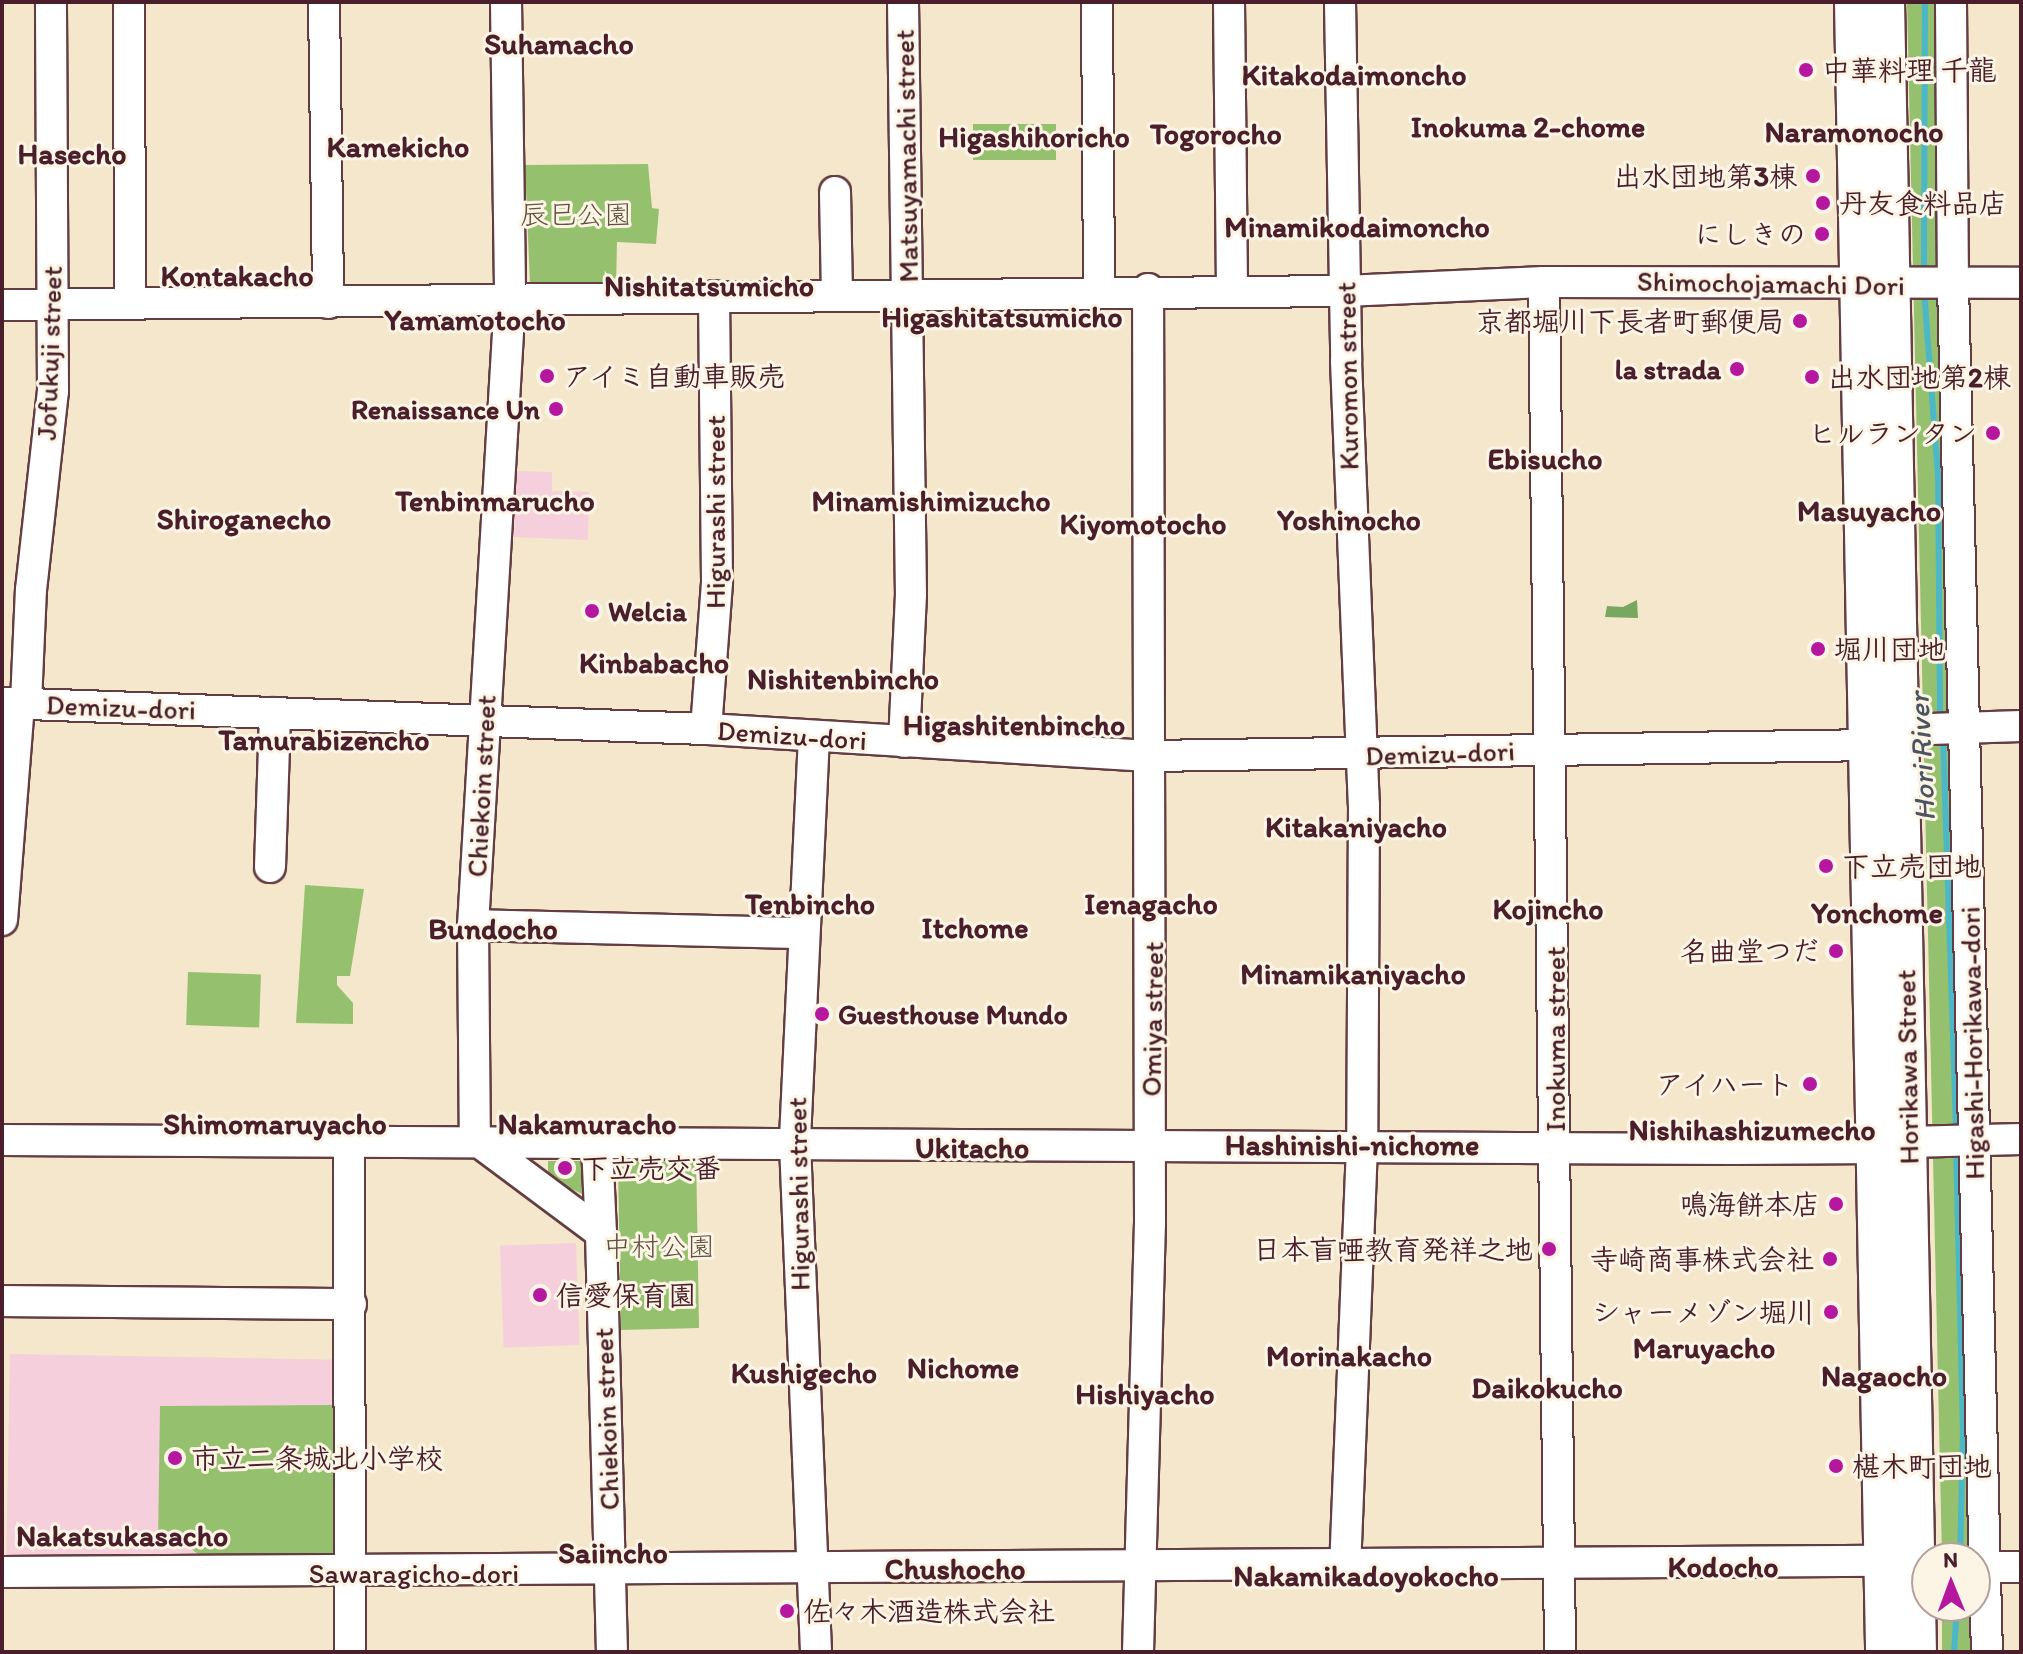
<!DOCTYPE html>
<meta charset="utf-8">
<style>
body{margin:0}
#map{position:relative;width:2023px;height:1654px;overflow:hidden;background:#f4e7cc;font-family:Itim,"Klee One",sans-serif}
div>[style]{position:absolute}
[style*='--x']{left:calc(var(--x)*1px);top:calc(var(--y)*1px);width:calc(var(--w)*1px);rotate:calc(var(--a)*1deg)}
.built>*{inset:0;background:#f5cfdb;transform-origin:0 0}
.green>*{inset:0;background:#95c16f;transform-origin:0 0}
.forest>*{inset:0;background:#78a762}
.stream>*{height:6px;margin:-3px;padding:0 3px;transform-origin:3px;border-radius:3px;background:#4cb8c7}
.roads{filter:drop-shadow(2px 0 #643d43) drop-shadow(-2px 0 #643d43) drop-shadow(0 2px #643d43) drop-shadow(0 -2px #643d43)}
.minor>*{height:30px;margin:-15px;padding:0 15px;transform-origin:15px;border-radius:15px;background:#fff}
.major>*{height:38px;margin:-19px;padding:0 19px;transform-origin:19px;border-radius:19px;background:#fff}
.dots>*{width:22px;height:22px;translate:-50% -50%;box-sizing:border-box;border:4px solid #fcf5e5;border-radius:50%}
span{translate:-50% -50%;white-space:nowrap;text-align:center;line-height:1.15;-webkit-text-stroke:6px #fcf5e5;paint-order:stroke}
.poi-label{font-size:28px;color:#4a1f2b;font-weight:700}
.left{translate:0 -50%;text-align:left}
.right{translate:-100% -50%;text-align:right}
.street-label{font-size:28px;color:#4a1f2b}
.park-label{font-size:28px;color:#60503f}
.neighbourhood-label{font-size:30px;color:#4a1f2b;font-weight:700}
.water-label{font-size:30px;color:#4b5562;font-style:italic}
.frame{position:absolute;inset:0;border:4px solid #4a1f2b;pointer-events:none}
.north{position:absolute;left:1911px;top:1542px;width:80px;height:80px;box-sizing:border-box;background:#fcf5e5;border:2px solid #b59f9b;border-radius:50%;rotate:359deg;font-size:22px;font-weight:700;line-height:32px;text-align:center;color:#4a1f2b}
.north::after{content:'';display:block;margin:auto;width:28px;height:36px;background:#b5179e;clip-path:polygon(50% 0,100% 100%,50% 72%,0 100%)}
</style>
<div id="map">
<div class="built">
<div style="clip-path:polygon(516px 471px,552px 472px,552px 491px,589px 492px,588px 540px,514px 537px)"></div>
<div style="left:576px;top:1243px;width:102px;height:76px;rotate:88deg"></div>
<div style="left:10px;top:1354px;width:331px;height:205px;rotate:1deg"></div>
</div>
<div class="green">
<div style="clip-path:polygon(1907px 2px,1941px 2px,1962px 1171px,1977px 1556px,1977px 1652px,1942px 1652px,1942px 1606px,1975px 1606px,1975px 1558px,1942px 1558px)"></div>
<div style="left:1056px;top:124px;width:36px;height:83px;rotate:90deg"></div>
<div style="clip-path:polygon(648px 164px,652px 208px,659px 209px,656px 244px,617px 242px,616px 289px,537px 291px,530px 284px,525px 165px)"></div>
<div style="clip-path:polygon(305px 885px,364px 889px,350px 976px,337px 976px,337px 985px,353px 1003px,353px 1024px,296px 1023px)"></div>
<div style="left:188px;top:972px;width:73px;height:53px;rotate:2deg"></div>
<div style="clip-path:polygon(696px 1151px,699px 1328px,621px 1330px,618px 1165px,630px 1152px)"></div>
<div style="clip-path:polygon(548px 1161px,583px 1161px,582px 1194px,548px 1178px)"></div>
<div style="clip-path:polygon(334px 1405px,333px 1560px,206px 1560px,186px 1545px,158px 1544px,160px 1406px)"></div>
</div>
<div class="forest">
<div style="clip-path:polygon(1637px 600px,1638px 618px,1605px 617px,1607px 606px,1623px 607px)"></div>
</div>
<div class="stream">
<div style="--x:1924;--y:274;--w:272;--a:-89.8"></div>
<div style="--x:1924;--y:290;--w:186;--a:85.7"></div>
<div style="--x:1938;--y:475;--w:246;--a:89.5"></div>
<div style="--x:1943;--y:736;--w:396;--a:88.1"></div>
<div style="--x:1956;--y:1147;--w:282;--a:88.6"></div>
<div style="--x:1963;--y:1429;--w:129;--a:91.3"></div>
<div style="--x:1954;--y:1652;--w:46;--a:-86.3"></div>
</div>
<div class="roads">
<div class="minor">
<div style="--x:129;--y:2;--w:302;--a:89.8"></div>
<div style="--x:324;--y:2;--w:301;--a:89.2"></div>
<div style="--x:506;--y:2;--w:297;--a:89.2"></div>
<div style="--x:510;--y:299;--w:627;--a:93.38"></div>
<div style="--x:473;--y:925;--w:214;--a:89.5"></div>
<div style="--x:475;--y:1139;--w:157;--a:36.7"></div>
<div style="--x:601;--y:1233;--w:419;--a:88.5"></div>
<div style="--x:903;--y:2;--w:592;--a:89.23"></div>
<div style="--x:911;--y:594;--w:148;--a:92.7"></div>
<div style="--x:1097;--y:2;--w:288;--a:89.6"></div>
<div style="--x:1229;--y:2;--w:289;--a:89.4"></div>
<div style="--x:1340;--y:2;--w:359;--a:89"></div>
<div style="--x:1346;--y:361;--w:444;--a:87.7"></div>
<div style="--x:1364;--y:805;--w:341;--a:90.3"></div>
<div style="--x:1362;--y:1146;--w:419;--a:92.3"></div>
<div style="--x:1951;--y:2;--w:282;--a:89.6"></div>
<div style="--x:1953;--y:284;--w:1368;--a:88.58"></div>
<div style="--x:835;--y:192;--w:102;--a:88.9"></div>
<div style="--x:1544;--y:282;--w:1370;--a:89.33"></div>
<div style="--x:2;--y:305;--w:1343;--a:-0.6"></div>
<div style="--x:1345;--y:291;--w:199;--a:-2.6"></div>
<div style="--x:1544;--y:282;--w:477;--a:0.1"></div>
<div style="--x:2;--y:703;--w:704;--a:2.12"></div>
<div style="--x:706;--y:729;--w:445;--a:3.5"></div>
<div style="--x:1150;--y:756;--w:721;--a:-0.87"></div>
<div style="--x:26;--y:703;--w:113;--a:-87.5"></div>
<div style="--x:31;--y:590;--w:200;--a:-83.7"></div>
<div style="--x:53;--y:391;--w:389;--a:-90.3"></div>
<div style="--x:706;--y:729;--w:148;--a:-85.7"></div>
<div style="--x:717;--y:581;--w:285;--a:-90.6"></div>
<div style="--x:1900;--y:730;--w:121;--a:-1.9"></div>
<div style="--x:814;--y:736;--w:408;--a:92.7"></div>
<div style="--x:795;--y:1144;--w:508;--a:87.63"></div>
<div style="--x:270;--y:867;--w:154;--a:-88.1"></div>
<div style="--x:2;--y:920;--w:217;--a:-85.5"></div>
<div style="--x:473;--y:925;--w:328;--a:1.4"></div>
<div style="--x:2;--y:1140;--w:1731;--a:0.3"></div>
<div style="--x:1733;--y:1149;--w:146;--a:-0.4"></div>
<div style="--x:1879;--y:1148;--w:31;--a:-11"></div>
<div style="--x:1909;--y:1142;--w:112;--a:-1.5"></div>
<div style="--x:349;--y:1140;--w:512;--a:89.89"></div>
<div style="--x:597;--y:1145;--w:88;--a:87.4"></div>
<div style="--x:2;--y:1301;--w:349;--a:0.5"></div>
<div style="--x:1986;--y:1567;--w:35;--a:0"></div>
<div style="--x:2;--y:1572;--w:1880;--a:-0.34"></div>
<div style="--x:1138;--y:1652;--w:429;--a:-88.4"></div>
<div style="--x:1150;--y:1223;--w:934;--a:-90.12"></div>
</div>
<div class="major">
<div style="--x:1854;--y:2;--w:1650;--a:88.92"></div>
<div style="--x:1885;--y:2;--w:1650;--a:88.89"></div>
</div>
</div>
<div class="dots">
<div style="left:1806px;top:70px;background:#b5179e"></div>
<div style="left:1813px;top:176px;background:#b5179e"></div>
<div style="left:1823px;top:203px;background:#b5179e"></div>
<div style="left:1822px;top:234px;background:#b5179e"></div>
<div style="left:1800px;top:321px;background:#b5179e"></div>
<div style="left:1737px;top:369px;background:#b5179e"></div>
<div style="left:547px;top:376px;background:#b5179e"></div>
<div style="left:1812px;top:377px;background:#b5179e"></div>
<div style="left:556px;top:409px;background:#b5179e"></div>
<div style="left:1993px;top:433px;background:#b5179e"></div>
<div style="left:592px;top:611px;background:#b5179e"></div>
<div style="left:1818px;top:649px;background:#b5179e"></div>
<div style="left:1826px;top:866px;background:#b5179e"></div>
<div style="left:1836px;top:951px;background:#b5179e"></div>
<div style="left:822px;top:1014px;background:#b5179e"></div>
<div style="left:1810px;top:1084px;background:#b5179e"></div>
<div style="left:565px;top:1168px;background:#b5179e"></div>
<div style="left:1836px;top:1204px;background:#b5179e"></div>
<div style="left:1549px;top:1249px;background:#b5179e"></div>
<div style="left:1830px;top:1259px;background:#b5179e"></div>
<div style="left:540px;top:1295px;background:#b5179e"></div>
<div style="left:1831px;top:1312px;background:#b5179e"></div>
<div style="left:175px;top:1458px;background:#b5179e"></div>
<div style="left:1836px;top:1466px;background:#b5179e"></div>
<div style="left:787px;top:1611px;background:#b5179e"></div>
</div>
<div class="poi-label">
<span class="left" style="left:1822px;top:70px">中華料理 千龍</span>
<span class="right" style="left:1797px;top:176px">出水団地第3棟</span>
<span class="left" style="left:1839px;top:203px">丹友食料品店</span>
<span class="right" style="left:1806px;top:234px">にしきの</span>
<span class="right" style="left:1784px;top:321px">京都堀川下長者町郵便局</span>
<span class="right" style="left:1721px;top:369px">la strada</span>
<span class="left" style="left:563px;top:376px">アイミ自動車販売</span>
<span class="left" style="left:1828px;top:377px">出水団地第2棟</span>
<span class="right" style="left:540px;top:409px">Renaissance Un</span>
<span class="right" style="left:1977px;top:433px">ヒルランタン</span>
<span class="left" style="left:608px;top:611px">Welcia</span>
<span class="left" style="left:1834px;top:649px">堀川団地</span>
<span class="left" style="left:1842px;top:866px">下立売団地</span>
<span class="right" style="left:1820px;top:951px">名曲堂つだ</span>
<span class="left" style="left:838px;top:1014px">Guesthouse Mundo</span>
<span class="right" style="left:1794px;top:1084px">アイハート</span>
<span class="left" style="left:581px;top:1168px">下立売交番</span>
<span class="right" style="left:1820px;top:1204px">鳴海餅本店</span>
<span class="right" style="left:1533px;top:1249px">日本盲唖教育発祥之地</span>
<span class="right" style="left:1814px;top:1259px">寺崎商事株式会社</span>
<span class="left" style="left:556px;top:1295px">信愛保育園</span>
<span class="right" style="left:1815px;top:1312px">シャーメゾン堀川</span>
<span class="left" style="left:191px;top:1458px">市立二条城北小学校</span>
<span class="left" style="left:1852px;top:1466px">椹木町団地</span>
<span class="left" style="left:803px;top:1611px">佐々木酒造株式会社</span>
</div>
<div class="street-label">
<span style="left:906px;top:156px;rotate:-91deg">Matsuyamachi street</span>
<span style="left:1771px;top:283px;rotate:1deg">Shimochojamachi Dori</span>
<span style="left:49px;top:353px;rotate:-88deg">Jofukuji street</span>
<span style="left:1347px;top:376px;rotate:-91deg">Kuromon street</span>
<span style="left:715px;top:512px;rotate:-90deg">Higurashi street</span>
<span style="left:121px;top:707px;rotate:2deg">Demizu-dori</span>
<span style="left:792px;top:735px;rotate:4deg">Demizu-dori</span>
<span style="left:1440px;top:753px;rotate:-2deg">Demizu-dori</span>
<span style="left:481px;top:786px;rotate:-87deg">Chiekoin street</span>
<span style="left:1152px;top:1019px;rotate:-89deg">Omiya street</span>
<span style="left:1555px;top:1039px;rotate:-90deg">Inokuma street</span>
<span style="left:1972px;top:1043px;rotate:-91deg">Higashi-Horikawa-dori</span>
<span style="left:1907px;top:1067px;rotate:-91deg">Horikawa Street</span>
<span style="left:798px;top:1194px;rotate:-91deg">Higurashi street</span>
<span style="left:606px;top:1419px;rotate:-92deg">Chiekoin street</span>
<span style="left:414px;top:1573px">Sawaragicho-dori</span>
</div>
<div class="park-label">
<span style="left:576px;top:214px">辰巳公園</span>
<span style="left:659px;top:1246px">中村公園</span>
</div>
<div class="neighbourhood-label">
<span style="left:559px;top:44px">Suhamacho</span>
<span style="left:1354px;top:75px">Kitakodaimoncho</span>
<span style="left:1528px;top:127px">Inokuma 2-chome</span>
<span style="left:1854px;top:132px">Naramonocho</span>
<span style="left:1216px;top:134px">Togorocho</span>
<span style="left:1034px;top:137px">Higashihoricho</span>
<span style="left:398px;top:147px">Kamekicho</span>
<span style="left:72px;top:154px">Hasecho</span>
<span style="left:1357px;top:227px">Minamikodaimoncho</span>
<span style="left:237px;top:276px">Kontakacho</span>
<span style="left:709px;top:286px">Nishitatsumicho</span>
<span style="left:1002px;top:317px">Higashitatsumicho</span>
<span style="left:475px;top:320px">Yamamotocho</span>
<span style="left:1545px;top:459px">Ebisucho</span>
<span style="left:495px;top:501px">Tenbinmarucho</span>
<span style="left:931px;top:501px">Minamishimizucho</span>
<span style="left:1869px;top:511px">Masuyacho</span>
<span style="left:244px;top:519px">Shiroganecho</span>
<span style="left:1349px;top:520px">Yoshinocho</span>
<span style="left:1143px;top:524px">Kiyomotocho</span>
<span style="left:654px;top:663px">Kinbabacho</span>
<span style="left:843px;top:679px">Nishitenbincho</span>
<span style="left:1014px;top:725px">Higashitenbincho</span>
<span style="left:324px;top:740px">Tamurabizencho</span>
<span style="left:1356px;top:827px">Kitakaniyacho</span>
<span style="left:810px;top:904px">Tenbincho</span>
<span style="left:1151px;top:904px">Ienagacho</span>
<span style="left:1548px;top:909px">Kojincho</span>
<span style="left:1877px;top:913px">Yonchome</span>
<span style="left:975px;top:928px">Itchome</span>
<span style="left:493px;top:929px">Bundocho</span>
<span style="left:1353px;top:974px">Minamikaniyacho</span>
<span style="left:275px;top:1124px">Shimomaruyacho</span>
<span style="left:587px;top:1124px">Nakamuracho</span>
<span style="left:1752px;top:1130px">Nishihashizumecho</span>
<span style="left:1352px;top:1145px">Hashinishi-nichome</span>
<span style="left:972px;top:1148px">Ukitacho</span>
<span style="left:1704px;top:1348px">Maruyacho</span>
<span style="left:1349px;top:1356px">Morinakacho</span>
<span style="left:963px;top:1368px">Nichome</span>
<span style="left:804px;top:1373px">Kushigecho</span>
<span style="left:1884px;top:1376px">Nagaocho</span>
<span style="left:1547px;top:1388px">Daikokucho</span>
<span style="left:1145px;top:1394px">Hishiyacho</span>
<span style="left:122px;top:1536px">Nakatsukasacho</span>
<span style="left:613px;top:1553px">Saiincho</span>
<span style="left:1723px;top:1567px">Kodocho</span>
<span style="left:955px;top:1569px">Chushocho</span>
<span style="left:1366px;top:1576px">Nakamikadoyokocho</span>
</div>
<div class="water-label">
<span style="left:1922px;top:757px;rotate:-93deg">Hori River</span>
</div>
<div class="frame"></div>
<div class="north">N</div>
</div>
